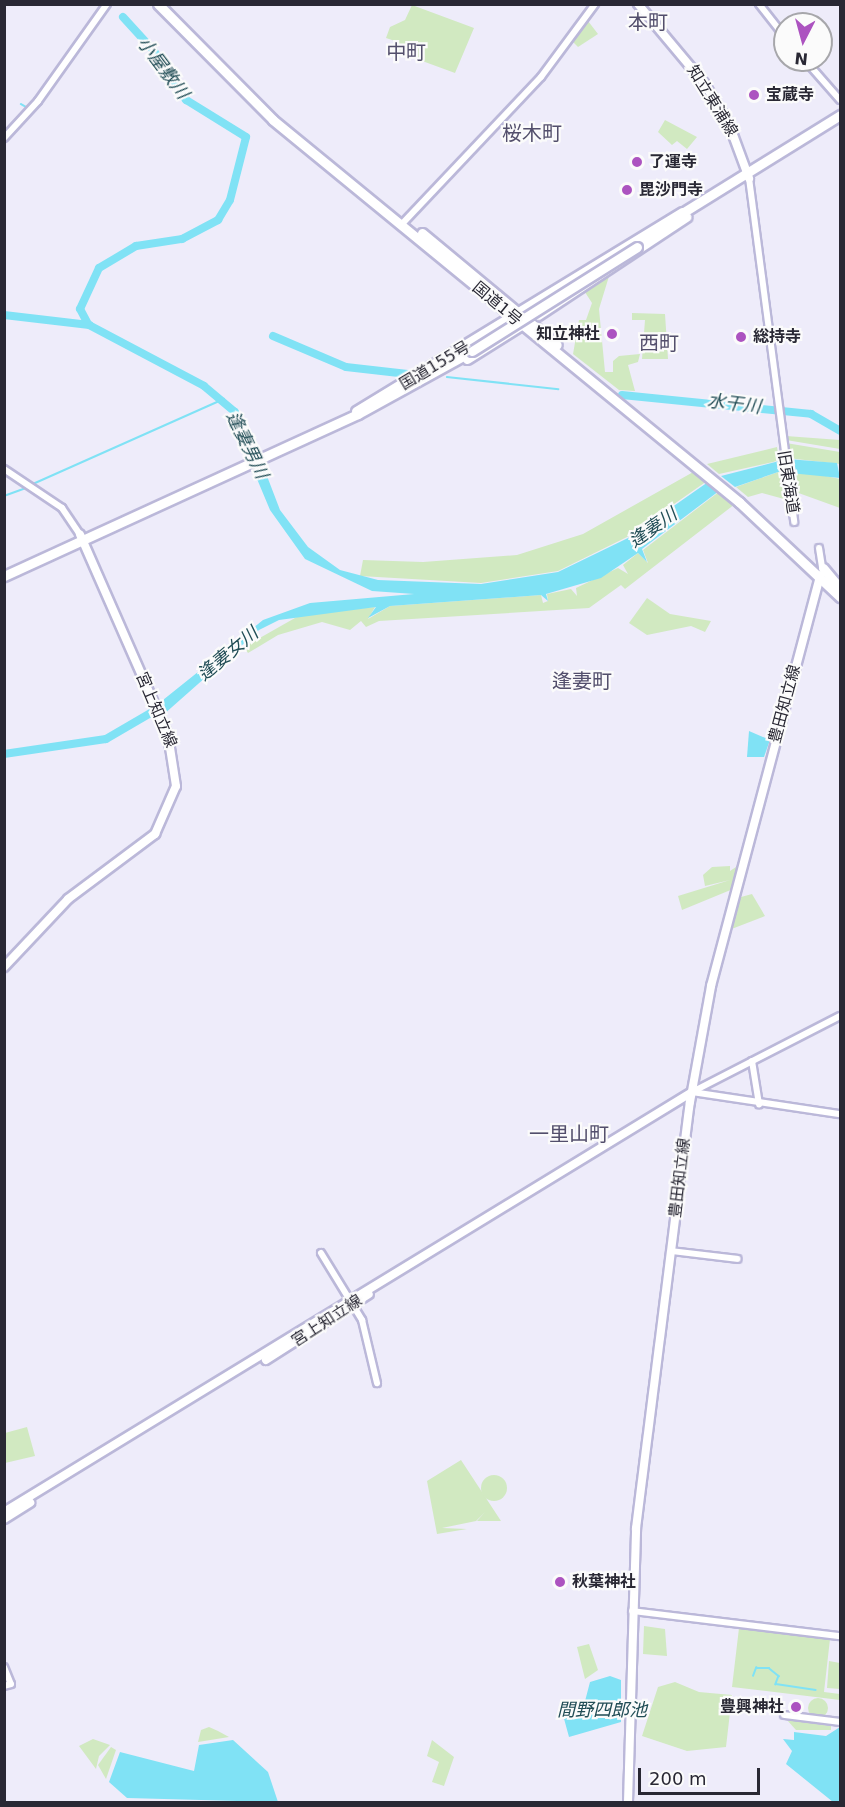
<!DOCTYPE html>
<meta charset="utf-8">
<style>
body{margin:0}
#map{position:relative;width:845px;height:1807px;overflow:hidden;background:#eeecfa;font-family:"DejaVu Sans","Noto Sans JP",sans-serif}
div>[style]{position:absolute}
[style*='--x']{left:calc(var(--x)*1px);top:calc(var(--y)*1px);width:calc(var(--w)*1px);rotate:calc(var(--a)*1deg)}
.green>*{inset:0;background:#d1e9c1}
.round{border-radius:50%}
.water>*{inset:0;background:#80e2f5}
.stream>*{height:1.5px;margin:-0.75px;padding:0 0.75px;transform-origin:0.75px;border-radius:0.75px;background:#80e2f5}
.river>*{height:8px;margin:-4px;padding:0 4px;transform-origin:4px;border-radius:4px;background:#80e2f5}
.roads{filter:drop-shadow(2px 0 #bbb8d9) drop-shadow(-2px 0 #bbb8d9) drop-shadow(0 2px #bbb8d9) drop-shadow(0 -2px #bbb8d9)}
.minor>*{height:6px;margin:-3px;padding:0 3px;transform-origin:3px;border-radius:3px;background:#fff}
.major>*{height:8px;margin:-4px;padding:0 4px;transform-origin:4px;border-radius:4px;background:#fff}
.highway>*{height:9px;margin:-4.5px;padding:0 4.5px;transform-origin:4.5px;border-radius:4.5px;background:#fff}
.bridges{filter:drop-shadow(2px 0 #bbb8d9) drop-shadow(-2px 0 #bbb8d9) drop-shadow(0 2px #bbb8d9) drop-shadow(0 -2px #bbb8d9)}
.highway-bridge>*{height:9px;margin:-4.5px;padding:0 4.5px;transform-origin:4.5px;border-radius:4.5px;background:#fff}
.dots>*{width:16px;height:16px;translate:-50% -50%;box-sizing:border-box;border:3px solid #fbfbfb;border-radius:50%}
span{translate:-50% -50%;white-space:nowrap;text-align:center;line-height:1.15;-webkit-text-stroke:4.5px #fbfbfb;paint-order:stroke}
.poi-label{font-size:16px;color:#292834;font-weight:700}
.left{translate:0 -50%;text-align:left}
.right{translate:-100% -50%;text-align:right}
.street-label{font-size:16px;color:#292834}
.water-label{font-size:18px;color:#214d56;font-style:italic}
.quarter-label{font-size:20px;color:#534f6c}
.frame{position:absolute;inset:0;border:6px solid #292834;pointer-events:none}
.north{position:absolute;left:773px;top:12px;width:60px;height:60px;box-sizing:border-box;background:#fbfbfb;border:2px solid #a7a7ab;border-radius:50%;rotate:186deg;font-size:16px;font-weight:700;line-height:24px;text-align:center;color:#292834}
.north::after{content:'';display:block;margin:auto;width:21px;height:27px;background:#ac53c0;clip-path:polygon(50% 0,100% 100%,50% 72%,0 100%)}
.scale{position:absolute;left:638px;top:1768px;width:122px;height:27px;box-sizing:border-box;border:3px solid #292834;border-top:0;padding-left:8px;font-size:18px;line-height:21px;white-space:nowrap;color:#292834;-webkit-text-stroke:4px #fbfbfb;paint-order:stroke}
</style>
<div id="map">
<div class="green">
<div style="clip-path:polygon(412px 5px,474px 28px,455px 73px,395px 51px,398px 42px,386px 38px,390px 27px,405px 20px)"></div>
<div style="clip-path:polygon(588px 21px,598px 34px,578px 47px,572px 41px)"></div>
<div style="clip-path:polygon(665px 120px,697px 137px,687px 149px,677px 141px,672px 145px,658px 132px)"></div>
<div style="clip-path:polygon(610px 273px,599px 309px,605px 372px,613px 372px,613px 361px,619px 356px,640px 354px,638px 362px,628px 365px,635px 391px,619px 390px,573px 354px,579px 320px,586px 320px,592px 303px,583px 289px)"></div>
<div style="clip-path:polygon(632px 313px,665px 314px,668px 359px,642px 359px,645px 320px,632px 320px)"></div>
<div style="clip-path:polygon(786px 436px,840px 440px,840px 449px,786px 440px)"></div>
<div style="clip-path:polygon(786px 443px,840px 452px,840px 464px,787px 458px)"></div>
<div style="clip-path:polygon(777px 447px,779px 460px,773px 462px,719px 474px,707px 464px)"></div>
<div style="clip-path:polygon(695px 471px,707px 481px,627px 537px,558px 571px,481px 583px,360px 576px,363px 560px,423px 562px,517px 555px,583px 534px)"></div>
<div style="clip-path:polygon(781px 471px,784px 499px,762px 493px,748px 497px,736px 487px)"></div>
<div style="clip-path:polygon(807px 472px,840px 479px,840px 508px,793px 491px,790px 474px)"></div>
<div style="clip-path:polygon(720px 491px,735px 504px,625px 589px,621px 585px,589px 608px,379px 621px,366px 627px,361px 621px,350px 630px,322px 622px,278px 635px,248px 653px,244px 647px,302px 614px,375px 607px,368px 619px,390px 606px,541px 595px,543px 603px,548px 601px,547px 594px,571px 589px,577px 596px,576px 588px,618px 568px,628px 574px,623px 565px,638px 553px,648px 563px,643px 550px)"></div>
<div style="clip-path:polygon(647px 598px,670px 614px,711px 621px,705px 632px,691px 626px,647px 635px,629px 623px)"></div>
<div style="clip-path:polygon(739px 865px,733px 889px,682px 910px,678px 896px,730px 880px,705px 886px,703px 875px,712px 867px,730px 866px,730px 871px)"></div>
<div style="clip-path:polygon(752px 894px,765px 916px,729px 930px,741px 897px)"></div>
<div style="clip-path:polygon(27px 1427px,35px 1456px,5px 1463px,5px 1433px)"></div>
<div style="clip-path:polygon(461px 1460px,501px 1521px,477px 1521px,485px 1512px,476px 1521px,442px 1528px,467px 1529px,437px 1534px,427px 1481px)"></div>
<div class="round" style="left:481px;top:1475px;width:26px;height:26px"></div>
<div style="clip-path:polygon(644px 1626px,665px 1629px,667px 1656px,643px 1654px)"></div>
<div style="clip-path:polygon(739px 1628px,830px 1639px,824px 1692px,840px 1694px,840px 1700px,732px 1687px)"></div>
<div style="clip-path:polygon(589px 1644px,598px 1670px,585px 1679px,577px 1647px)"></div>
<div style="clip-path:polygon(829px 1661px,840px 1663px,840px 1689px,827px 1688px)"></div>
<div style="clip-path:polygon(675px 1682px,699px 1692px,732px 1695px,726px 1747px,687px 1751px,642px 1736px,658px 1687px)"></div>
<div class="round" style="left:808px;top:1698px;width:20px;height:20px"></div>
<div style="clip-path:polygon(787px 1720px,831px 1726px,831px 1730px,796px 1730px)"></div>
<div style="clip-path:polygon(209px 1727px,218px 1731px,229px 1737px,198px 1742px,201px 1730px)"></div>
<div style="clip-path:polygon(93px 1739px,110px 1745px,99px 1756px,96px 1769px,79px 1746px)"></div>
<div style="clip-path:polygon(432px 1740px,454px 1757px,444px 1786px,432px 1782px,439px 1762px,427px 1756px)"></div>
<div style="clip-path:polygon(111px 1747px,116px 1750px,106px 1779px,98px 1765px)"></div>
</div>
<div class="water">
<div style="clip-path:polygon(788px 459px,837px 463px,840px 478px,790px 473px)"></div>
<div style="clip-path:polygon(779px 461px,781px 471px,735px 487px,721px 476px)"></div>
<div style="clip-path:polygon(262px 463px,280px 510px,308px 547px,340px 570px,378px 580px,481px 584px,558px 572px,628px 538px,708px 482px,719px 491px,642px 549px,647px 562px,638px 553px,601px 578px,546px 594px,548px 601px,541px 595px,390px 606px,368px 618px,376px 607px,279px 620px,259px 630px,163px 715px,158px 704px,263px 620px,310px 603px,414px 594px,372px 591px,305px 559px,270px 510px,252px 467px)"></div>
<div style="clip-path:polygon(749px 731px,770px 740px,764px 757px,747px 757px)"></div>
<div style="clip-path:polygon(610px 1676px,621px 1680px,621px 1722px,569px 1737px,563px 1715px,584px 1705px,590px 1682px)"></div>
<div style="clip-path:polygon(840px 1727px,840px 1802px,833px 1802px,786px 1764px,792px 1751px,783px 1739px,794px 1740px,794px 1732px,826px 1736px)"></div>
<div style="clip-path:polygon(233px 1740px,268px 1772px,278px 1802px,127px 1798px,109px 1782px,120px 1752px,194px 1771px,199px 1745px)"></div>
</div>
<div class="stream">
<div style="--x:21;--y:104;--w:8;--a:30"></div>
<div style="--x:447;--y:377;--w:112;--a:6.2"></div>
<div style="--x:33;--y:484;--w:209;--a:-24"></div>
<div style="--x:4;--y:496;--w:23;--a:-20"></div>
<div style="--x:753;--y:1676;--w:9;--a:-69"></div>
<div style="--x:756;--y:1668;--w:13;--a:0"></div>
<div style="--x:769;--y:1668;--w:13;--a:39"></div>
<div style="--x:779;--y:1676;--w:9;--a:111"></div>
<div style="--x:776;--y:1684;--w:40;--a:8.5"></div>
</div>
<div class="river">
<div style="--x:4;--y:315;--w:86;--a:6.7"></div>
<div style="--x:89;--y:325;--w:130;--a:27.9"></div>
<div style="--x:204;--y:386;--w:40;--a:40"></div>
<div style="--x:235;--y:412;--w:59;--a:66.9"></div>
<div style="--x:88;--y:324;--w:17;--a:-118"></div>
<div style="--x:80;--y:309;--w:45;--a:-65.1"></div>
<div style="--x:99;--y:268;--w:43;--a:-30.7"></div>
<div style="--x:136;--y:246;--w:47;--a:-8.7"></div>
<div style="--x:182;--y:239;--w:41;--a:-27.8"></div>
<div style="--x:218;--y:220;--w:23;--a:-59"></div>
<div style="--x:230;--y:200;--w:65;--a:-75.7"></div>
<div style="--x:246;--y:137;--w:70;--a:-148.3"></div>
<div style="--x:186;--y:100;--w:59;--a:-123.1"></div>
<div style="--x:154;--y:51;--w:46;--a:-132.4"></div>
<div style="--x:273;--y:336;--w:79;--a:23"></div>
<div style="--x:346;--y:367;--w:62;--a:6.4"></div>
<div style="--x:622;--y:395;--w:190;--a:5.7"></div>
<div style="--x:811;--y:414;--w:34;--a:30"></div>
<div style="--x:4;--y:754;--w:103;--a:-8.4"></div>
<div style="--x:106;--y:739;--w:64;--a:-30.2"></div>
</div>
<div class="roads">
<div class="minor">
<div style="--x:759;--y:4;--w:42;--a:51.8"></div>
<div style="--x:805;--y:60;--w:53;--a:48.8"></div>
<div style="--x:4;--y:138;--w:50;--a:-47.4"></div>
<div style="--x:38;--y:101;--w:119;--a:-54.6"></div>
<div style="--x:749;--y:178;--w:347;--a:82.5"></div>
<div style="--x:402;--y:224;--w:202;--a:-46.6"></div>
<div style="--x:541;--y:77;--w:91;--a:-53.5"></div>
<div style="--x:4;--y:469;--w:70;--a:33.9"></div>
<div style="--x:62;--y:508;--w:32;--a:56"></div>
<div style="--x:819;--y:548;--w:19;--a:81"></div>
<div style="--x:840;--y:1016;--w:166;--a:152.8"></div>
<div style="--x:692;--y:1092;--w:150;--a:8.5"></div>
<div style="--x:752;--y:1061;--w:44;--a:80.8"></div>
<div style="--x:671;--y:1251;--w:67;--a:6.8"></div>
<div style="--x:321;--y:1253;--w:79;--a:58.5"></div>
<div style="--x:362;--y:1320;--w:65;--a:76.6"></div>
<div style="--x:632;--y:1611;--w:209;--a:6.9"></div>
<div style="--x:4;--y:1667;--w:18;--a:68"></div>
<div style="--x:11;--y:1684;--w:7;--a:164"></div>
<div style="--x:784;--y:1715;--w:56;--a:7.1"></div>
</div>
<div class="major">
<div style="--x:638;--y:4;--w:103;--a:50.1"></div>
<div style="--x:704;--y:83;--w:48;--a:58.6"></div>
<div style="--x:729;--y:124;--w:58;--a:69.7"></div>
<div style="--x:4;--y:967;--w:93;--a:-46.7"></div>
<div style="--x:68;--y:899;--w:109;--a:-36.8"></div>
<div style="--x:155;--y:834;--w:52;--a:-66.4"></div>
<div style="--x:176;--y:786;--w:52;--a:-98.9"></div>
<div style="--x:168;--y:735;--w:219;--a:-113.7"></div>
<div style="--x:266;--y:1360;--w:122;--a:-32.7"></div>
<div style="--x:4;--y:1512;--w:806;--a:-31.4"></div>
<div style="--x:4;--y:1519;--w:31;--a:-32"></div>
<div style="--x:628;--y:1802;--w:274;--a:-88.3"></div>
<div style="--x:636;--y:1528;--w:429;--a:-82.8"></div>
<div style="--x:690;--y:1102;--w:118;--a:-79.7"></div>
<div style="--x:711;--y:986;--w:425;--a:-75.1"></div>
</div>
<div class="highway">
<div style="--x:158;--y:4;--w:163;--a:45.2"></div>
<div style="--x:273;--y:120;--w:603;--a:39.34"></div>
<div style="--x:739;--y:502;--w:139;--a:43.2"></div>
<div style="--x:679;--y:215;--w:190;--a:-31.8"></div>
<div style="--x:422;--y:233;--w:175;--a:39.7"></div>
<div style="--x:538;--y:315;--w:178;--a:-33.5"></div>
<div style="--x:467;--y:359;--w:70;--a:-32.1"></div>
<div style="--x:356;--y:411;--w:382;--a:-31.4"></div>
<div style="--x:823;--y:568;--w:26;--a:50"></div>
<div style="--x:4;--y:576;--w:389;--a:-24.6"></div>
<div style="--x:358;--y:414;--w:130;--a:-28.9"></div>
</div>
</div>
<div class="bridges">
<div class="highway-bridge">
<div style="--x:472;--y:351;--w:195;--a:-32.2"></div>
</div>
</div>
<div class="dots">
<div style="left:754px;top:95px;background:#ac53c0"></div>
<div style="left:637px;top:162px;background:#ac53c0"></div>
<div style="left:627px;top:190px;background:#ac53c0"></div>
<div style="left:612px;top:334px;background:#ac53c0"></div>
<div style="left:741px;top:337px;background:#ac53c0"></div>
<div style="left:560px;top:1582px;background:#ac53c0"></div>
<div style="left:796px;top:1707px;background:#ac53c0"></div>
</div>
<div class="poi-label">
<span class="left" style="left:766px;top:95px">宝蔵寺</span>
<span class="left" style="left:649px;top:162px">了運寺</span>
<span class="left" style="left:639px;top:190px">毘沙門寺</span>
<span class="right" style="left:600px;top:334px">知立神社</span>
<span class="left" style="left:753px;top:337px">総持寺</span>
<span class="left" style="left:572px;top:1582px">秋葉神社</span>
<span class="right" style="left:784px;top:1707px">豊興神社</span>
</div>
<div class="street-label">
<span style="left:712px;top:101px;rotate:58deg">知立東浦線</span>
<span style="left:497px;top:304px;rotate:40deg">国道1号</span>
<span style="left:435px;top:366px;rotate:-31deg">国道155号</span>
<span style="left:788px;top:482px;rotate:81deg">旧東海道</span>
<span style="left:785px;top:704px;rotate:-75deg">豊田知立線</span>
<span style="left:156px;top:710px;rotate:67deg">宮上知立線</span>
<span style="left:680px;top:1178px;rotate:-83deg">豊田知立線</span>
<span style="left:327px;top:1321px;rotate:-33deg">宮上知立線</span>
</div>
<div class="water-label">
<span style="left:163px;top:68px;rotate:53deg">小屋敷川</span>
<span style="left:734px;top:404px;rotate:7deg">水干川</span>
<span style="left:247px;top:445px;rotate:64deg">逢妻男川</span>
<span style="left:653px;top:528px;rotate:-35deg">逢妻川</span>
<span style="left:228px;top:654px;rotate:-40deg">逢妻女川</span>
<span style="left:602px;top:1710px">間野四郎池</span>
</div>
<div class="quarter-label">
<span style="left:648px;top:22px">本町</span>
<span style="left:406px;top:52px">中町</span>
<span style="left:532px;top:133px">桜木町</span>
<span style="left:659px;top:343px">西町</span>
<span style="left:582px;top:681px">逢妻町</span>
<span style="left:569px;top:1134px">一里山町</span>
</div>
<div class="frame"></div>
<div class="north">N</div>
<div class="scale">200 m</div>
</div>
